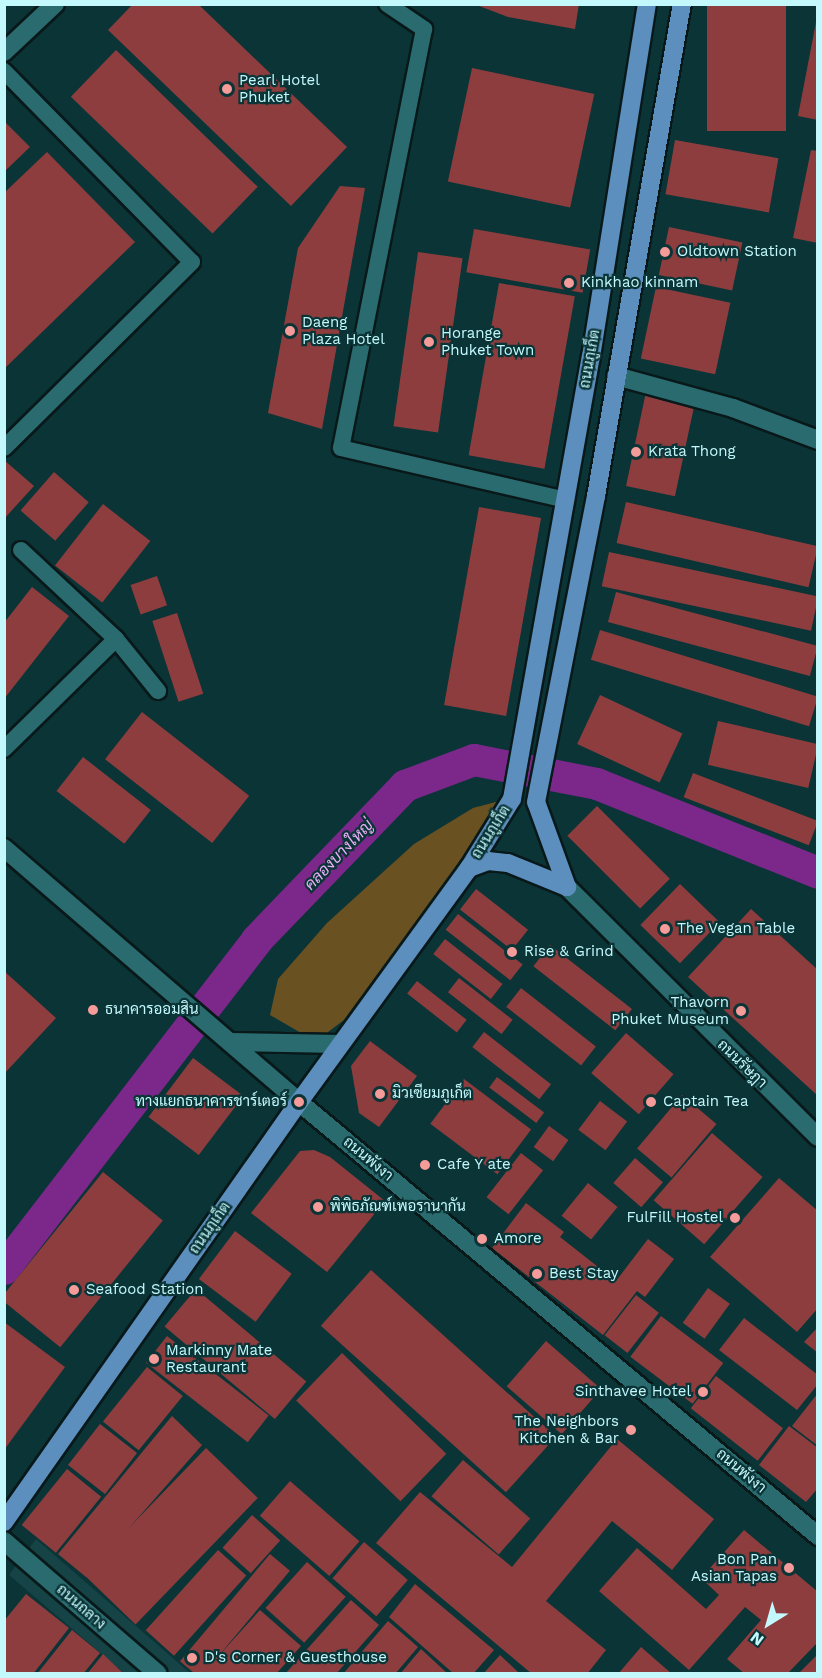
<!DOCTYPE html>
<meta charset="utf-8">
<style>
body{margin:0}
#map{position:relative;width:822px;height:1678px;overflow:hidden;background:#0b3437;font-family:"Work Sans",Sarabun,sans-serif}
div>[style]{position:absolute}
[style*='--x']{left:calc(var(--x)*1px);top:calc(var(--y)*1px);width:calc(var(--w)*1px);rotate:calc(var(--a)*1deg)}
.built>*{inset:0;background:#154346}
.green>*{inset:0;background:#6a5121}
.canal>*{height:32px;margin:-16px;padding:0 16px;transform-origin:16px;border-radius:16px;background:#7c278a}
.building>*{inset:0;background:#8e3d3e;transform-origin:0 0}
.roads{filter:drop-shadow(2px 0 #09191a) drop-shadow(-2px 0 #09191a) drop-shadow(0 2px #09191a) drop-shadow(0 -2px #09191a)}
.lane>*{height:16px;margin:-8px;padding:0 8px;transform-origin:8px;border-radius:8px;background:#2a6b70}
.street>*{height:18px;margin:-9px;padding:0 9px;transform-origin:9px;border-radius:9px;background:#2a6b70}
.secondary>*{height:18px;margin:-9px;padding:0 9px;transform-origin:9px;border-radius:9px;background:#2a6b70}
.primary>*{height:18px;margin:-9px;padding:0 9px;transform-origin:9px;border-radius:9px;background:#5c8fbd}
.dots>*{width:16px;height:16px;translate:-50% -50%;box-sizing:border-box;border:3px solid #0b3437;border-radius:50%}
span{translate:-50% -50%;white-space:nowrap;text-align:center;line-height:1.15;-webkit-text-stroke:4.5px #0b3437;paint-order:stroke}
.poi-label{font-size:15px;color:#c3f9fd}
.left{translate:0 -50%;text-align:left}
.right{translate:-100% -50%;text-align:right}
.street-label{font-size:15px;color:#c3f9fd}
.water-label{font-size:16px;color:#edaff8;font-style:italic}
.frame{position:absolute;inset:0;border:6px solid #c3f9fd;pointer-events:none}
.north{position:absolute;left:738px;top:1594px;width:60px;height:60px;-webkit-text-stroke:4px #0b3437;paint-order:stroke;rotate:217deg;font-size:16px;font-weight:700;line-height:24px;text-align:center;color:#c3f9fd}
.north::after{content:'';display:block;margin:auto;width:21px;height:27px;background:#c3f9fd;clip-path:polygon(50% 0,100% 100%,50% 72%,0 100%)}
</style>
<div id="map">
<div class="built">
<div style="clip-path:polygon(36px 1539px,190px 1673px,124px 1673px,9px 1575px)"></div>
</div>
<div class="green">
<div style="clip-path:polygon(507px 799px,344px 1020px,324px 1035px,308px 1037px,270px 1015px,278px 979px,327px 923px,414px 844px,473px 808px)"></div>
</div>
<div class="canal">
<div style="--x:4;--y:1269;--w:415;--a:-52.4"></div>
<div style="--x:257;--y:940;--w:214;--a:-46.1"></div>
<div style="--x:405;--y:786;--w:74;--a:-20.6"></div>
<div style="--x:474;--y:760;--w:125;--a:11"></div>
<div style="--x:597;--y:784;--w:238;--a:21.9"></div>
</div>
<div class="building">
<div style="clip-path:polygon(133px 4px,198px 4px,347px 147px,291px 206px,108px 30px)"></div>
<div style="clip-path:polygon(474px 4px,579px 4px,575px 29px,508px 17px)"></div>
<div style="left:707px;top:4px;width:79px;height:127px"></div>
<div style="clip-path:polygon(816px 22px,818px 22px,818px 120px,798px 116px)"></div>
<div style="left:116px;top:50px;width:197px;height:65px;rotate:44deg"></div>
<div style="left:472px;top:68px;width:125px;height:116px;rotate:12deg"></div>
<div style="clip-path:polygon(4px 121px,30px 147px,4px 172px)"></div>
<div style="left:675px;top:140px;width:105px;height:55px;rotate:10deg"></div>
<div style="clip-path:polygon(811px 150px,818px 151px,818px 243px,793px 238px)"></div>
<div style="clip-path:polygon(47px 152px,135px 242px,4px 369px,4px 193px)"></div>
<div style="clip-path:polygon(340px 186px,365px 188px,322px 429px,268px 413px,298px 248px)"></div>
<div style="left:669px;top:227px;width:75px;height:49px;rotate:12deg"></div>
<div style="left:474px;top:229px;width:118px;height:44px;rotate:10deg"></div>
<div style="left:418px;top:252px;width:45px;height:176px;rotate:8deg"></div>
<div style="left:499px;top:283px;width:77px;height:175px;rotate:10deg"></div>
<div style="left:656px;top:287px;width:76px;height:73px;rotate:12deg"></div>
<div style="left:646px;top:392px;width:50px;height:96px;rotate:12deg"></div>
<div style="clip-path:polygon(4px 460px,34px 486px,4px 519px)"></div>
<div style="left:54px;top:472px;width:46px;height:51px;rotate:41deg"></div>
<div style="left:626px;top:502px;width:197px;height:42px;rotate:13deg"></div>
<div style="left:103px;top:504px;width:60px;height:78px;rotate:38deg"></div>
<div style="left:479px;top:507px;width:63px;height:201px;rotate:10deg"></div>
<div style="left:609px;top:552px;width:214px;height:35px;rotate:12deg"></div>
<div style="left:157px;top:576px;width:31px;height:28px;rotate:71deg"></div>
<div style="clip-path:polygon(32px 587px,69px 616px,4px 699px,4px 623px)"></div>
<div style="left:616px;top:592px;width:209px;height:31px;rotate:15deg"></div>
<div style="left:177px;top:613px;width:85px;height:26px;rotate:72deg"></div>
<div style="left:600px;top:630px;width:228px;height:31px;rotate:17deg"></div>
<div style="left:600px;top:695px;width:91px;height:54px;rotate:25deg"></div>
<div style="left:142px;top:712px;width:136px;height:60px;rotate:38deg"></div>
<div style="left:718px;top:721px;width:103px;height:45px;rotate:13deg"></div>
<div style="left:83px;top:757px;width:86px;height:43px;rotate:38deg"></div>
<div style="left:693px;top:773px;width:134px;height:26px;rotate:21deg"></div>
<div style="left:597px;top:806px;width:103px;height:42px;rotate:45deg"></div>
<div style="left:680px;top:884px;width:55px;height:57px;rotate:44deg"></div>
<div style="left:476px;top:889px;width:66px;height:26px;rotate:38deg"></div>
<div style="clip-path:polygon(751px 909px,818px 970px,818px 1096px,688px 977px)"></div>
<div style="left:458px;top:914px;width:82px;height:20px;rotate:38deg"></div>
<div style="left:445px;top:939px;width:73px;height:19px;rotate:38deg"></div>
<div style="left:550px;top:945px;width:104px;height:27px;rotate:38deg"></div>
<div style="clip-path:polygon(4px 971px,56px 1018px,4px 1074px)"></div>
<div style="left:459px;top:978px;width:68px;height:18px;rotate:38deg"></div>
<div style="left:417px;top:981px;width:63px;height:16px;rotate:38deg"></div>
<div style="left:521px;top:988px;width:95px;height:24px;rotate:38deg"></div>
<div style="left:484px;top:1032px;width:85px;height:19px;rotate:38deg"></div>
<div style="left:626px;top:1033px;width:63px;height:53px;rotate:41deg"></div>
<div style="clip-path:polygon(370px 1041px,417px 1076px,379px 1127px,359px 1113px,351px 1066px)"></div>
<div style="left:193px;top:1058px;width:63px;height:74px;rotate:37deg"></div>
<div style="left:497px;top:1077px;width:59px;height:13px;rotate:37deg"></div>
<div style="left:464px;top:1079px;width:84px;height:56px;rotate:37deg"></div>
<div style="left:682px;top:1095px;width:45px;height:70px;rotate:40deg"></div>
<div style="left:600px;top:1101px;width:34px;height:36px;rotate:37deg"></div>
<div style="left:549px;top:1126px;width:24px;height:26px;rotate:36deg"></div>
<div style="left:712px;top:1133px;width:67px;height:89px;rotate:41deg"></div>
<div style="clip-path:polygon(314px 1150px,330px 1157px,385px 1201px,327px 1272px,251px 1213px,300px 1151px)"></div>
<div style="left:521px;top:1153px;width:28px;height:56px;rotate:38deg"></div>
<div style="left:635px;top:1158px;width:37px;height:33px;rotate:41deg"></div>
<div style="left:103px;top:1172px;width:77px;height:163px;rotate:39deg"></div>
<div style="clip-path:polygon(779px 1178px,818px 1211px,818px 1308px,797px 1332px,710px 1257px)"></div>
<div style="left:588px;top:1183px;width:38px;height:42px;rotate:39deg"></div>
<div style="clip-path:polygon(526px 1203px,564px 1232px,560px 1237px,616px 1281px,648px 1239px,674px 1259px,645px 1297px,637px 1291px,603px 1335px,530px 1278px,541px 1263px,529px 1277px,492px 1248px)"></div>
<div style="left:235px;top:1231px;width:71px;height:60px;rotate:37deg"></div>
<div style="left:371px;top:1270px;width:249px;height:75px;rotate:42deg"></div>
<div style="left:708px;top:1288px;width:27px;height:43px;rotate:36deg"></div>
<div style="left:196px;top:1289px;width:144px;height:49px;rotate:40deg"></div>
<div style="left:636px;top:1295px;width:29px;height:51px;rotate:38deg"></div>
<div style="left:661px;top:1316px;width:78px;height:51px;rotate:37deg"></div>
<div style="clip-path:polygon(744px 1318px,818px 1375px,818px 1384px,797px 1410px,719px 1350px)"></div>
<div style="clip-path:polygon(4px 1322px,65px 1367px,4px 1450px)"></div>
<div style="clip-path:polygon(818px 1327px,818px 1353px,804px 1342px)"></div>
<div style="left:167px;top:1336px;width:129px;height:34px;rotate:38deg"></div>
<div style="left:546px;top:1341px;width:73px;height:60px;rotate:41deg"></div>
<div style="left:342px;top:1353px;width:145px;height:66px;rotate:44deg"></div>
<div style="left:147px;top:1367px;width:46px;height:70px;rotate:39deg"></div>
<div style="left:716px;top:1376px;width:85px;height:41px;rotate:38deg"></div>
<div style="clip-path:polygon(818px 1393px,818px 1446px,792px 1426px)"></div>
<div style="clip-path:polygon(172px 1416px,202px 1445px,86px 1577px,58px 1554px)"></div>
<div style="left:100px;top:1424px;width:47px;height:52px;rotate:38deg"></div>
<div style="clip-path:polygon(789px 1426px,818px 1448px,818px 1488px,806px 1502px,759px 1465px)"></div>
<div style="clip-path:polygon(617px 1439px,714px 1519px,672px 1570px,612px 1521px,546px 1601px,606px 1650px,587px 1674px,532px 1674px,376px 1543px,420px 1492px,512px 1567px)"></div>
<div style="left:206px;top:1448px;width:72px;height:176px;rotate:44deg"></div>
<div style="left:463px;top:1460px;width:89px;height:48px;rotate:41deg"></div>
<div style="left:67px;top:1469px;width:44px;height:72px;rotate:39deg"></div>
<div style="left:290px;top:1481px;width:92px;height:46px;rotate:41deg"></div>
<div style="left:252px;top:1515px;width:38px;height:44px;rotate:42deg"></div>
<div style="clip-path:polygon(744px 1530px,818px 1592px,818px 1642px,787px 1674px,745px 1674px,727px 1659px,761px 1620px,745px 1607px,689px 1670px,599px 1591px,637px 1548px,706px 1609px,719px 1595px,701px 1578px)"></div>
<div style="left:364px;top:1542px;width:58px;height:48px;rotate:41deg"></div>
<div style="left:218px;top:1550px;width:38px;height:108px;rotate:42deg"></div>
<div style="left:270px;top:1554px;width:26px;height:140px;rotate:40deg"></div>
<div style="left:307px;top:1562px;width:52px;height:62px;rotate:42deg"></div>
<div style="clip-path:polygon(415px 1584px,494px 1650px,473px 1674px,454px 1674px,389px 1617px)"></div>
<div style="clip-path:polygon(26px 1594px,69px 1628px,33px 1674px,4px 1674px,4px 1621px)"></div>
<div style="clip-path:polygon(351px 1600px,379px 1625px,336px 1674px,285px 1674px)"></div>
<div style="clip-path:polygon(260px 1610px,301px 1646px,276px 1674px,202px 1674px)"></div>
<div style="clip-path:polygon(388px 1621px,418px 1647px,395px 1674px,343px 1674px)"></div>
<div style="clip-path:polygon(72px 1630px,100px 1653px,83px 1674px,37px 1674px)"></div>
<div style="clip-path:polygon(641px 1647px,672px 1674px,618px 1674px)"></div>
<div style="clip-path:polygon(421px 1649px,448px 1674px,400px 1674px)"></div>
<div style="clip-path:polygon(103px 1654px,124px 1674px,87px 1674px)"></div>
<div style="clip-path:polygon(818px 1654px,818px 1674px,798px 1674px)"></div>
<div style="clip-path:polygon(500px 1655px,520px 1674px,483px 1674px)"></div>
</div>
<div class="roads">
<div class="lane">
<div style="--x:387;--y:4;--w:45;--a:34"></div>
<div style="--x:424;--y:29;--w:427;--a:101.2"></div>
<div style="--x:341;--y:448;--w:231;--a:13"></div>
<div style="--x:4;--y:71;--w:268;--a:45.5"></div>
<div style="--x:192;--y:262;--w:264;--a:135.3"></div>
<div style="--x:21;--y:550;--w:130;--a:43.1"></div>
<div style="--x:116;--y:639;--w:67;--a:51.1"></div>
<div style="--x:4;--y:749;--w:157;--a:-44.5"></div>
</div>
<div class="street">
<div style="--x:616;--y:376;--w:121;--a:15.3"></div>
<div style="--x:733;--y:408;--w:91;--a:20.6"></div>
<div style="--x:299;--y:1102;--w:677;--a:39.9"></div>
<div style="--x:4;--y:1541;--w:203;--a:40.8"></div>
</div>
<div class="secondary">
<div style="--x:4;--y:52;--w:70;--a:-43.3"></div>
<div style="--x:4;--y:848;--w:389;--a:40.7"></div>
<div style="--x:567;--y:887;--w:354;--a:44.9"></div>
<div style="--x:230;--y:1042;--w:110;--a:1"></div>
</div>
<div class="primary">
<div style="--x:469;--y:868;--w:20;--a:-20"></div>
<div style="--x:488;--y:861;--w:20;--a:6"></div>
<div style="--x:508;--y:863;--w:64;--a:22.1"></div>
<div style="--x:567;--y:887;--w:90;--a:-110"></div>
<div style="--x:536;--y:802;--w:312;--a:-78.9"></div>
<div style="--x:596;--y:496;--w:499;--a:-80.1"></div>
<div style="--x:4;--y:1522;--w:513;--a:-54.92"></div>
<div style="--x:299;--y:1102;--w:289;--a:-54"></div>
<div style="--x:469;--y:868;--w:81;--a:-58.1"></div>
<div style="--x:512;--y:799;--w:449;--a:-79.9"></div>
<div style="--x:591;--y:357;--w:357;--a:-81"></div>
</div>
</div>
<div class="dots">
<div style="left:227px;top:89px;background:#f59b99"></div>
<div style="left:665px;top:252px;background:#f59b99"></div>
<div style="left:569px;top:283px;background:#f59b99"></div>
<div style="left:290px;top:331px;background:#f59b99"></div>
<div style="left:429px;top:342px;background:#f59b99"></div>
<div style="left:636px;top:452px;background:#f59b99"></div>
<div style="left:665px;top:929px;background:#f59b99"></div>
<div style="left:512px;top:952px;background:#f59b99"></div>
<div style="left:93px;top:1010px;background:#f59b99"></div>
<div style="left:741px;top:1011px;background:#f59b99"></div>
<div style="left:380px;top:1094px;background:#f59b99"></div>
<div style="left:299px;top:1102px;background:#f59b99"></div>
<div style="left:651px;top:1102px;background:#f59b99"></div>
<div style="left:425px;top:1165px;background:#f59b99"></div>
<div style="left:318px;top:1207px;background:#f59b99"></div>
<div style="left:735px;top:1218px;background:#f59b99"></div>
<div style="left:482px;top:1239px;background:#f59b99"></div>
<div style="left:537px;top:1274px;background:#f59b99"></div>
<div style="left:74px;top:1290px;background:#f59b99"></div>
<div style="left:154px;top:1359px;background:#f59b99"></div>
<div style="left:703px;top:1392px;background:#f59b99"></div>
<div style="left:631px;top:1430px;background:#f59b99"></div>
<div style="left:789px;top:1568px;background:#f59b99"></div>
<div style="left:192px;top:1658px;background:#f59b99"></div>
</div>
<div class="poi-label">
<span class="left" style="left:239px;top:89px">Pearl Hotel<br>Phuket</span>
<span class="left" style="left:677px;top:252px">Oldtown Station</span>
<span class="left" style="left:581px;top:283px">Kinkhao kinnam</span>
<span class="left" style="left:302px;top:331px">Daeng<br>Plaza Hotel</span>
<span class="left" style="left:441px;top:342px">Horange<br>Phuket Town</span>
<span class="left" style="left:648px;top:452px">Krata Thong</span>
<span class="left" style="left:677px;top:929px">The Vegan Table</span>
<span class="left" style="left:524px;top:952px">Rise &amp; Grind</span>
<span class="right" style="left:729px;top:1011px">Thavorn<br>Phuket Museum</span>
<span class="left" style="left:105px;top:1010px">ธนาคารออมสิน</span>
<span class="left" style="left:392px;top:1094px">มิวเซียมภูเก็ต</span>
<span class="right" style="left:287px;top:1102px">ทางแยกธนาคารชาร์เตอร์</span>
<span class="left" style="left:663px;top:1102px">Captain Tea</span>
<span class="left" style="left:437px;top:1165px">Cafe Y ate</span>
<span class="left" style="left:330px;top:1207px">พิพิธภัณฑ์เพอรานากัน</span>
<span class="right" style="left:723px;top:1218px">FulFill Hostel</span>
<span class="left" style="left:494px;top:1239px">Amore</span>
<span class="left" style="left:549px;top:1274px">Best Stay</span>
<span class="left" style="left:86px;top:1290px">Seafood Station</span>
<span class="left" style="left:166px;top:1359px">Markinny Mate<br>Restaurant</span>
<span class="right" style="left:691px;top:1392px">Sinthavee Hotel</span>
<span class="right" style="left:619px;top:1430px">The Neighbors<br>Kitchen &amp; Bar</span>
<span class="right" style="left:777px;top:1568px">Bon Pan<br>Asian Tapas</span>
<span class="left" style="left:204px;top:1658px">D's Corner &amp; Guesthouse</span>
</div>
<div class="street-label">
<span style="left:590px;top:359px;rotate:-80deg">ถนนภูเก็ต</span>
<span style="left:491px;top:832px;rotate:-58deg">ถนนภูเก็ต</span>
<span style="left:742px;top:1064px;rotate:44deg">ถนนรัษฎา</span>
<span style="left:368px;top:1159px;rotate:40deg">ถนนพังงา</span>
<span style="left:210px;top:1228px;rotate:-55deg">ถนนภูเก็ต</span>
<span style="left:741px;top:1471px;rotate:40deg">ถนนพังงา</span>
<span style="left:81px;top:1607px;rotate:41deg">ถนนถลาง</span>
</div>
<div class="water-label">
<span style="left:339px;top:855px;rotate:-46deg">คลองบางใหญ่</span>
</div>
<div class="frame"></div>
<div class="north">N</div>
</div>
